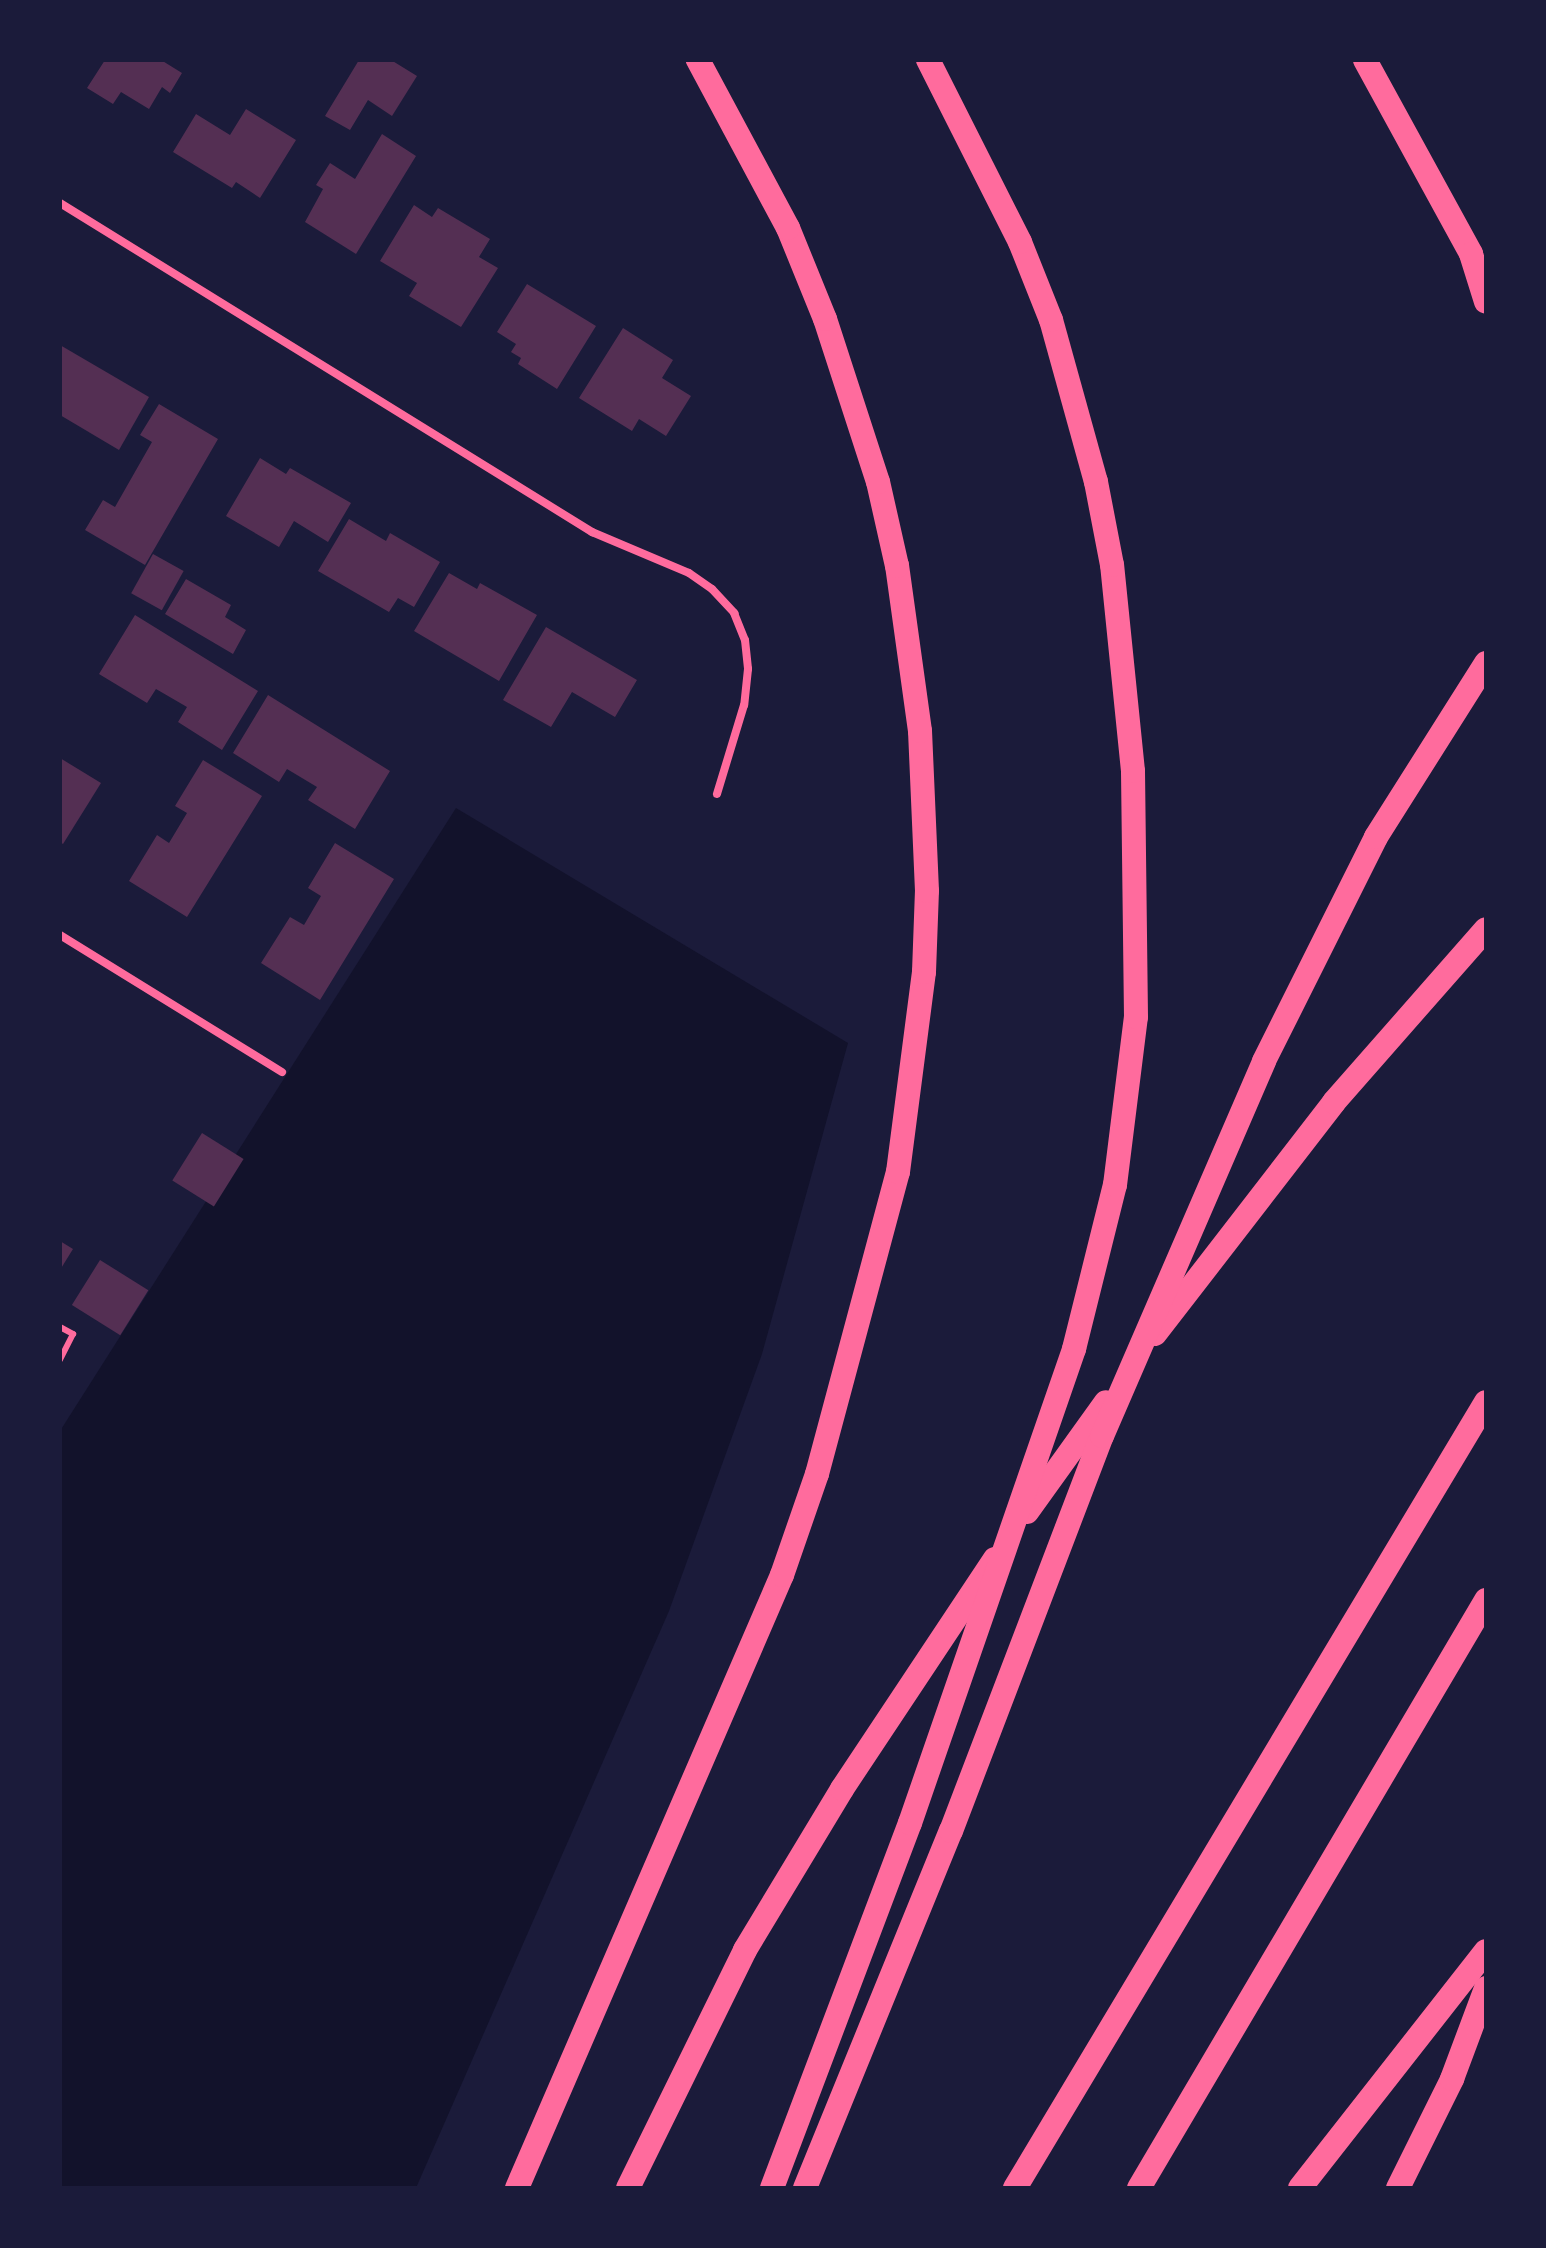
<!DOCTYPE html>
<style>
body{margin:0}
#map{position:relative;width:1546px;height:2248px;overflow:hidden;background:#1b1b3a;font-family:Roboto,sans-serif}
div>[style]{position:absolute}
[style*='--x']{left:calc(var(--x)*1px);top:calc(var(--y)*1px);width:calc(var(--w)*1px);rotate:calc(var(--a)*1deg)}
.water>*{inset:0;background:#12122b}
.building>*{inset:0;background:#542f53;transform-origin:0 0}
.service>*{height:6px;margin:-3px;padding:0 3px;transform-origin:3px;border-radius:3px;background:#ff6b9d}
.minor>*{height:8px;margin:-4px;padding:0 4px;transform-origin:4px;border-radius:4px;background:#ff6b9d}
.motorway>*{height:24px;margin:-12px;padding:0 12px;transform-origin:12px;border-radius:12px;background:#ff6b9d}
span{translate:-50% -50%;white-space:nowrap;text-align:center;line-height:1.15;-webkit-text-stroke:6px #1b1b3a;paint-order:stroke}
.frame{position:absolute;inset:0;border:62px solid #1b1b3a;pointer-events:none}
</style>
<div id="map">
<div class="water">
<div style="clip-path:polygon(456px 808px,848px 1043px,762px 1354px,669px 1611px,416px 2188px,60px 2188px,60px 1431px)"></div>
</div>
<div class="building">
<div style="clip-path:polygon(105px 60px,161px 60px,182px 73px,170px 93px,162px 87px,149px 109px,121px 92px,113px 104px,87px 88px)"></div>
<div style="clip-path:polygon(359px 60px,391px 60px,417px 76px,392px 116px,368px 100px,350px 130px,325px 116px)"></div>
<div style="clip-path:polygon(246px 109px,296px 140px,260px 198px,236px 182px,232px 188px,173px 152px,196px 114px,230px 135px)"></div>
<div style="clip-path:polygon(382px 134px,416px 156px,356px 254px,305px 222px,323px 189px,316px 185px,330px 163px,355px 179px)"></div>
<div style="clip-path:polygon(414px 205px,432px 217px,438px 208px,490px 239px,479px 257px,498px 268px,461px 327px,409px 296px,417px 283px,380px 261px)"></div>
<div style="clip-path:polygon(527px 284px,596px 326px,557px 389px,518px 364px,521px 358px,511px 352px,516px 344px,497px 332px)"></div>
<div style="clip-path:polygon(623px 328px,673px 360px,662px 378px,691px 396px,666px 436px,639px 419px,632px 431px,579px 398px)"></div>
<div style="clip-path:polygon(60px 345px,149px 397px,119px 450px,60px 415px)"></div>
<div style="clip-path:polygon(159px 404px,218px 439px,145px 565px,85px 530px,103px 500px,115px 507px,152px 442px,140px 435px)"></div>
<div style="clip-path:polygon(260px 458px,286px 474px,290px 468px,351px 503px,328px 542px,294px 521px,279px 547px,226px 516px)"></div>
<div style="clip-path:polygon(349px 519px,386px 541px,390px 533px,440px 562px,414px 607px,398px 598px,389px 612px,318px 571px)"></div>
<div style="left:153px;top:554px;width:35px;height:45px;rotate:29deg"></div>
<div style="clip-path:polygon(449px 573px,477px 589px,480px 583px,537px 615px,499px 681px,414px 631px)"></div>
<div style="clip-path:polygon(186px 579px,231px 605px,225px 617px,246px 630px,233px 654px,165px 614px)"></div>
<div style="clip-path:polygon(135px 615px,258px 691px,222px 750px,178px 722px,187px 707px,156px 689px,147px 703px,99px 674px)"></div>
<div style="clip-path:polygon(546px 627px,637px 680px,615px 717px,572px 692px,551px 727px,503px 700px)"></div>
<div style="clip-path:polygon(268px 695px,390px 771px,355px 829px,308px 800px,317px 787px,287px 769px,279px 782px,233px 753px)"></div>
<div style="clip-path:polygon(60px 758px,101px 783px,63px 844px,60px 842px)"></div>
<div style="clip-path:polygon(203px 760px,262px 796px,187px 917px,129px 881px,157px 835px,169px 843px,187px 813px,175px 806px)"></div>
<div style="clip-path:polygon(335px 843px,394px 879px,320px 1000px,261px 963px,290px 917px,304px 925px,321px 896px,308px 888px)"></div>
<div style="left:202px;top:1133px;width:49px;height:56px;rotate:32deg"></div>
<div style="clip-path:polygon(60px 1241px,73px 1249px,60px 1270px)"></div>
<div style="left:100px;top:1260px;width:57px;height:53px;rotate:32deg"></div>
</div>
<div class="service">
<div style="--x:60;--y:1327;--w:15;--a:28"></div>
<div style="--x:73;--y:1334;--w:29;--a:117"></div>
</div>
<div class="minor">
<div style="--x:60;--y:203;--w:626;--a:31.73"></div>
<div style="--x:592;--y:532;--w:105;--a:22.9"></div>
<div style="--x:689;--y:573;--w:28;--a:35"></div>
<div style="--x:712;--y:589;--w:33;--a:47"></div>
<div style="--x:734;--y:613;--w:29;--a:68"></div>
<div style="--x:745;--y:640;--w:29;--a:84"></div>
<div style="--x:748;--y:669;--w:36;--a:96"></div>
<div style="--x:744;--y:705;--w:93;--a:106.9"></div>
<div style="--x:60;--y:935;--w:261;--a:31.7"></div>
</div>
<div class="motorway">
<div style="--x:1365;--y:60;--w:221;--a:61.3"></div>
<div style="--x:1471;--y:254;--w:50;--a:72.6"></div>
<div style="--x:1155;--y:1334;--w:293;--a:-52.3"></div>
<div style="--x:1334;--y:1102;--w:230;--a:-48.7"></div>
<div style="--x:1027;--y:1512;--w:135;--a:-54.3"></div>
<div style="--x:517;--y:2188;--w:668;--a:-66.62"></div>
<div style="--x:782;--y:1575;--w:107;--a:-70.9"></div>
<div style="--x:817;--y:1474;--w:313;--a:-75"></div>
<div style="--x:898;--y:1172;--w:202;--a:-82.6"></div>
<div style="--x:924;--y:972;--w:81;--a:-87.9"></div>
<div style="--x:927;--y:891;--w:160;--a:-92.5"></div>
<div style="--x:920;--y:731;--w:167;--a:-97.9"></div>
<div style="--x:897;--y:566;--w:86;--a:-102.7"></div>
<div style="--x:878;--y:482;--w:171;--a:-108"></div>
<div style="--x:825;--y:319;--w:98;--a:-112.1"></div>
<div style="--x:788;--y:228;--w:191;--a:-118.2"></div>
<div style="--x:628;--y:2188;--w:265;--a:-63.8"></div>
<div style="--x:745;--y:1950;--w:188;--a:-58.9"></div>
<div style="--x:842;--y:1789;--w:276;--a:-56.4"></div>
<div style="--x:772;--y:2188;--w:390;--a:-69.3"></div>
<div style="--x:910;--y:1823;--w:502;--a:-70.91"></div>
<div style="--x:1074;--y:1349;--w:169;--a:-76"></div>
<div style="--x:1115;--y:1185;--w:169;--a:-82.9"></div>
<div style="--x:1136;--y:1017;--w:246;--a:-90.7"></div>
<div style="--x:1133;--y:771;--w:207;--a:-95.8"></div>
<div style="--x:1112;--y:565;--w:85;--a:-100.9"></div>
<div style="--x:1096;--y:482;--w:168;--a:-105.5"></div>
<div style="--x:1051;--y:320;--w:84;--a:-111.7"></div>
<div style="--x:1020;--y:242;--w:204;--a:-116.8"></div>
<div style="--x:805;--y:2188;--w:386;--a:-67.8"></div>
<div style="--x:951;--y:1831;--w:423;--a:-69.1"></div>
<div style="--x:1102;--y:1436;--w:408;--a:-66.6"></div>
<div style="--x:1264;--y:1061;--w:250;--a:-63.4"></div>
<div style="--x:1376;--y:837;--w:206;--a:-57.7"></div>
<div style="--x:1015;--y:2188;--w:916;--a:-59.07"></div>
<div style="--x:1139;--y:2188;--w:683;--a:-59.45"></div>
<div style="--x:1300;--y:2188;--w:301;--a:-51.9"></div>
<div style="--x:1398;--y:2188;--w:122;--a:-63.6"></div>
<div style="--x:1452;--y:2079;--w:97;--a:-69.5"></div>
</div>
<div class="frame"></div>
</div>
